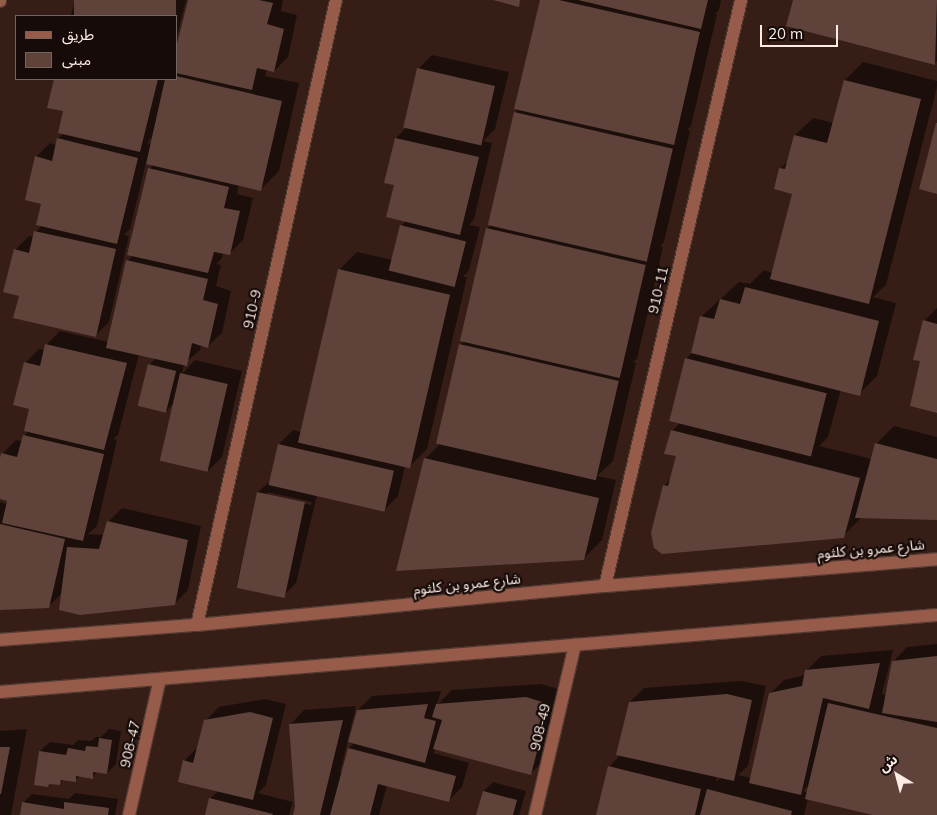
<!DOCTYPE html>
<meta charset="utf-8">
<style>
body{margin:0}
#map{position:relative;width:937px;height:815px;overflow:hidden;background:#361d16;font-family:Mulish,"Noto Sans Arabic",sans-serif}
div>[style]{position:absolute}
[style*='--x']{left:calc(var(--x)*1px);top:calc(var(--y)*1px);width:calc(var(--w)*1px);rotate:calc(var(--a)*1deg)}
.shadow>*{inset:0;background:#0007}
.building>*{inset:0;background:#5f433b;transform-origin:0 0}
.roads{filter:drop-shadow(1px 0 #523a33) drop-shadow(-1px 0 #523a33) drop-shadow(0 1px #523a33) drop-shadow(0 -1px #523a33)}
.minor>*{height:12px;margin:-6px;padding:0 6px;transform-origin:6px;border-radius:6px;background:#975b49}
.tertiary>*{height:12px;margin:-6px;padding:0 6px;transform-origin:6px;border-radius:6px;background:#975b49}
span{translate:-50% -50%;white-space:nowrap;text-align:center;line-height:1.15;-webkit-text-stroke:4.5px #160b08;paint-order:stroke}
.street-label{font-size:14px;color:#fdece6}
.legend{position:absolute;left:15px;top:15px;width:162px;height:65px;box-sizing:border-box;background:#160b08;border:1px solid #726561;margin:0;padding:6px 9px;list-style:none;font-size:15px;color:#fdece6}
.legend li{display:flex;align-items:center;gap:10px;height:25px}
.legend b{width:25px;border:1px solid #726561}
.north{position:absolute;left:872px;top:750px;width:50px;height:50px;-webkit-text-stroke:4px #160b08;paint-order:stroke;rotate:323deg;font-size:14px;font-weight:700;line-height:20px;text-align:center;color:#fdece6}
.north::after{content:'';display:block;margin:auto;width:18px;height:22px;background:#fdece6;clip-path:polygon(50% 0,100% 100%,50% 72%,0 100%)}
.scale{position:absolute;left:760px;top:25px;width:78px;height:22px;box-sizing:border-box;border:2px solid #fdece6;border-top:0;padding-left:6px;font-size:15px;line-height:18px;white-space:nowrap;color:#fdece6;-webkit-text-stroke:4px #160b08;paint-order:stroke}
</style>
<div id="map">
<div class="shadow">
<div style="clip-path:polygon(75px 0,186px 0,176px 40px,176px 16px,76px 16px,71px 15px)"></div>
<div style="clip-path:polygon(evenodd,189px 0,283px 0,281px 11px,297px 15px,288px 57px,274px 71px,267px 69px,265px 76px,299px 83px,279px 171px,261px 189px,239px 184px,237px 194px,253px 198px,243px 240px,229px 254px,223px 252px,222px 258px,216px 264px,221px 265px,216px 286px,231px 291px,222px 333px,208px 346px,201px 345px,200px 350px,184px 364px,182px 374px,195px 360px,242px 371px,222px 457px,208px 471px,175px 402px,166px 412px,149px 365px,156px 358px,139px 354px,118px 435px,113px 439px,117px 440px,97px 526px,88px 534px,104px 535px,108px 522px,122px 508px,201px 526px,188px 590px,174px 604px,62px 593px,48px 607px,0 609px,0 502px,7px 504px,8px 500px,0 498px,0 463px,2px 454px,16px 440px,22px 441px,24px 436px,29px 431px,31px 408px,25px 363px,39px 349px,45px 350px,46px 345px,60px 331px,108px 342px,127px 261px,133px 255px,150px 169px,153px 165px,146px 163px,130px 229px,124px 235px,129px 236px,109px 322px,95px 336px,21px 295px,15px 250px,29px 236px,34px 237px,36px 232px,42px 225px,42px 203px,36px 157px,50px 143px,56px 145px,58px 138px,64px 133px,65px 110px,49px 107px,55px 79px,176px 79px,176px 52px,189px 0,153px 136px,152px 144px,147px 143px,153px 136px)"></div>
<div style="clip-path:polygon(541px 0,721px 0,719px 10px,715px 14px,717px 14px,691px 126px,687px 130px,690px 131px,664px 242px,660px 246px,663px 247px,637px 359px,633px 362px,636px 363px,613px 461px,597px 476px,616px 480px,602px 540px,584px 558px,425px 459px,441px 443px,460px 345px,465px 341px,487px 229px,491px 225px)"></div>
<div style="clip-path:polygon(794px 0,937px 0,937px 61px,935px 63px)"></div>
<div style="clip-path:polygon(evenodd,432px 55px,509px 72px,495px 129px,483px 141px,492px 143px,474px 219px,469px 225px,480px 227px,469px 270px,463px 277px,467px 277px,427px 449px,409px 467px,405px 466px,398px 496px,384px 510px,317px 495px,296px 583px,282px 597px,236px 587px,258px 492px,271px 480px,279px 444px,293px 430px,301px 432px,339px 270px,357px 252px,393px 260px,401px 226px,406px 221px,396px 184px,386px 182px,396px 138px,408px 126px,418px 69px,432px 55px,267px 492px,312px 502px,311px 505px,267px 495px,267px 492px)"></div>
<div style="clip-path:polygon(863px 62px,937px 81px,937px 87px,886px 285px,873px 297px,896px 303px,877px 376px,859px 394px,841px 389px,828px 437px,819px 446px,872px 459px,876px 444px,894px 426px,937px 437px,937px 519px,862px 517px,843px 536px,664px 486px,671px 478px,677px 455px,672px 431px,680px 423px,686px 359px,692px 353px,701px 317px,739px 282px,750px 284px,764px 270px,773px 273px,794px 193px,781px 168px,789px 160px,795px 135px,813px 118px,834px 123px,845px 80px)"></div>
<div style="clip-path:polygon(937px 308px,937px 412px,922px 360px,924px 321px)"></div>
<div style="clip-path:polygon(evenodd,937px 644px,937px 815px,879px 815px,808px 798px,804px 815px,597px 815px,609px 767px,620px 755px,630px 702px,644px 688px,741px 681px,766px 686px,748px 766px,738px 775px,751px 778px,770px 694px,784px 680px,805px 675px,807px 670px,821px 656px,893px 650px,882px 694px,887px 695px,893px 662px,907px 647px,937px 644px,717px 776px,721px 777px,716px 782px,717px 776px,937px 644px,810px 784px,808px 793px,803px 791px,810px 784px)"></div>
<div style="clip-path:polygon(541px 684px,562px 690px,545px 760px,531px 773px,437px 749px,433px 753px,469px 763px,462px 787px,448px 801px,387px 785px,379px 815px,294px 815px,296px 807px,291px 724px,304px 710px,356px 706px,340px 773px,342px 773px,349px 748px,354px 743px,358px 710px,372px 696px,441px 691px,437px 705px,452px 690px)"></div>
<div style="clip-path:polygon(265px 699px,286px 704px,266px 785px,258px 793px,293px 802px,289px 815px,206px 815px,210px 799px,219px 790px,184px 761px,198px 747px,205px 721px,219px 707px)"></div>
<div style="clip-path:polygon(27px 729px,11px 815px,0 815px,0 731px)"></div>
<div style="clip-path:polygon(109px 729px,121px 731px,116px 764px,107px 773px,98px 771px,92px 777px,80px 776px,75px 780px,64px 779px,60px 784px,50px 783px,47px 786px,40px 751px,50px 742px,73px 745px,78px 740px,91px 741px,96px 737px,101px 737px)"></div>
<div style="clip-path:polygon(493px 782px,526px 791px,519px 815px,477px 815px,484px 791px)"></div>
<div style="clip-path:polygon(75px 793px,118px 799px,115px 815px,21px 815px,23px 803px,32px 794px,69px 799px)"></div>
</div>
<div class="building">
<div style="left:74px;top:0;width:102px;height:16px"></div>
<div style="clip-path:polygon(188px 0,259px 0,273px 3px,267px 24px,284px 29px,274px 72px,257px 68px,252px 90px,176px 73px,176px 48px)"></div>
<div style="clip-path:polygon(493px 0,520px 0,519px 7px)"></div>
<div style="clip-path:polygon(540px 0,559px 0,700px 32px,674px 145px,514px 109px)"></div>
<div style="clip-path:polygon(578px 0,708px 0,701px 29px)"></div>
<div style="clip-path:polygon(793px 0,937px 0,935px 65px,786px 26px)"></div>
<div style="left:417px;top:68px;width:80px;height:61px;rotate:13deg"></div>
<div style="clip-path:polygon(176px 76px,282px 101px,261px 191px,146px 164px,165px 79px,176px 79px)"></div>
<div style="clip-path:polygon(54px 79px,158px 79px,140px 152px,58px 133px,63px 111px,47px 108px)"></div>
<div style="clip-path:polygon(844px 80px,921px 99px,869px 304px,770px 279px,792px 194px,774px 189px,779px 168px,785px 169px,794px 135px,827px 143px)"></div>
<div style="left:514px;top:112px;width:163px;height:116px;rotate:13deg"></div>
<div style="clip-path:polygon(936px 123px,937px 123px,937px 194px,919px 189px)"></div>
<div style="clip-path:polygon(57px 138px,138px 158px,117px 244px,36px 225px,41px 204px,25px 200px,35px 156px,52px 161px)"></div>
<div style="clip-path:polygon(395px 138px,479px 157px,460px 235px,386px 217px,394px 185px,384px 183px)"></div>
<div style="clip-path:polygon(148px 168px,229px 187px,224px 208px,240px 211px,230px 255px,214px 252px,208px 273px,127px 255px)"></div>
<div style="left:400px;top:225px;width:68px;height:47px;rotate:14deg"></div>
<div style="left:486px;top:228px;width:164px;height:116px;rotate:13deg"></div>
<div style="clip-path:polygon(34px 231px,116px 249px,96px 337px,13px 318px,19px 296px,3px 292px,14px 249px,29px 253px)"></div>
<div style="clip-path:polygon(126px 260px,208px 279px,203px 300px,218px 304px,208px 348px,192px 343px,187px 366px,106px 348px)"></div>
<div style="left:338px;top:269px;width:115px;height:178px;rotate:13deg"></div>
<div style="clip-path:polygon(745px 287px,879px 321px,860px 396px,691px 353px,700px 316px,714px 319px,720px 299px,740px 304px)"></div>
<div style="clip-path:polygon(923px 320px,937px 324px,937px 413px,910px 406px,920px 361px,913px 360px)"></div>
<div style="clip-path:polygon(45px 344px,127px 363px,104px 450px,24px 431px,29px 409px,13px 405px,24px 362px,40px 366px)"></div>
<div style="left:459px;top:344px;width:164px;height:102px;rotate:13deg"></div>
<div style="left:685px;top:358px;width:146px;height:65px;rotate:14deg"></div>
<div style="left:148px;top:364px;width:29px;height:43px;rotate:14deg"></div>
<div style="left:180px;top:373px;width:49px;height:90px;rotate:13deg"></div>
<div style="clip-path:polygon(671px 430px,860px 478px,844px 538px,662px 554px,654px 548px,651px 533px,663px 485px,668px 486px,676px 456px,664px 454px)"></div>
<div style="clip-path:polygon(23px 435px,104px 454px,83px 541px,2px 523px,7px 501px,0 499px,0 458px,1px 453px,17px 457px)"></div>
<div style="clip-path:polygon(875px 443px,937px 459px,937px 520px,855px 518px)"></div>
<div style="left:278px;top:444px;width:119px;height:42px;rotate:13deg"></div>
<div style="clip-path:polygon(424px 458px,599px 498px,584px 560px,396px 571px)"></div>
<div style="left:257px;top:492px;width:49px;height:98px;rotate:12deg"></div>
<div style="clip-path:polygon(107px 521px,188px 540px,175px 605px,80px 615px,59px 610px,67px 547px,99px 549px)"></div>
<div style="clip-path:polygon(0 524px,65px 539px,49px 608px,0 610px)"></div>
<div style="clip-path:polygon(937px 656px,937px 722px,882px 713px,892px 661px)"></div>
<div style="clip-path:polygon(880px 663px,869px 709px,823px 698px,801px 795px,749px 783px,769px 693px,802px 686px,805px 670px)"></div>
<div style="clip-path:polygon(727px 694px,752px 700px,734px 781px,616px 755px,629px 702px)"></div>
<div style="clip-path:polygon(526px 697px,549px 704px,531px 775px,433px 749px,442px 720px,432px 717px,436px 704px)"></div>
<div style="clip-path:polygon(828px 703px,937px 728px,937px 815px,873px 815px,805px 799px)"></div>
<div style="clip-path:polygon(428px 704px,424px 718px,436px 721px,425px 763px,348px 742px,357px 710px)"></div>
<div style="clip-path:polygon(250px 712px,273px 718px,253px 800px,178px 782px,183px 760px,193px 763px,204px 720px)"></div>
<div style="clip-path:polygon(343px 720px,320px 815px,293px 815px,295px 807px,289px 724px)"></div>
<div style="clip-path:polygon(99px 738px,112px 740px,107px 774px,93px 772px,93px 779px,76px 776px,76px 782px,61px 780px,60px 785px,49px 784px,48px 787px,34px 785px,39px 751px,66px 755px,68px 748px,85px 751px,86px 746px,98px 747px)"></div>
<div style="clip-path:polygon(0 747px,10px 747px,1px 794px,0 794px)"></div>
<div style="clip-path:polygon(348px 748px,456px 776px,449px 802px,378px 784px,370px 815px,330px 815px)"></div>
<div style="clip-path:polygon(608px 766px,701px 789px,695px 815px,596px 815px)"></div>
<div style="clip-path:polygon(707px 789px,792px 811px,791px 815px,700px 815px)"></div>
<div style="clip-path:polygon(483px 791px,517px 800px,513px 815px,476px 815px)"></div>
<div style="clip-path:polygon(209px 798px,273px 814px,272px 815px,205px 815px)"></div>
<div style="clip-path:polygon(22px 802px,64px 809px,64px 802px,109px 808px,108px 815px,20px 815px)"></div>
</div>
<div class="roads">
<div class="minor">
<div style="--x:0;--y:1;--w:1;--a:-90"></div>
<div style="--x:605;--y:586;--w:602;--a:-76.93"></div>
<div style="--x:197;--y:625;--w:640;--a:-77.46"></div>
<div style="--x:129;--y:815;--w:139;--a:-77.2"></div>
<div style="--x:535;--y:815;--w:175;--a:-76.8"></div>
</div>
<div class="tertiary">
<div style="--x:0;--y:640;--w:198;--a:-4.4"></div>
<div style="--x:197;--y:625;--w:410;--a:-5.5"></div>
<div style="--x:605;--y:586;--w:333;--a:-4.6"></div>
<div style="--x:0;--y:692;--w:940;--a:-4.7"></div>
</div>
</div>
<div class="street-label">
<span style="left:658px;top:290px;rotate:-77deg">910-11</span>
<span style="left:252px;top:309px;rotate:-77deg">910-9</span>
<span style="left:871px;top:549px;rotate:-5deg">شارع عمرو بن كلثوم</span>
<span style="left:467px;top:584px;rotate:-6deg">شارع عمرو بن كلثوم</span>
<span style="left:540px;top:727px;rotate:-77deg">908-49</span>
<span style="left:130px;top:744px;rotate:-77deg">908-47</span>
</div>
<ul class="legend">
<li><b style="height:6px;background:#975b49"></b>طريق</li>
<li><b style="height:14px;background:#5f433b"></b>مبنى</li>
</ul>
<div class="north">ش</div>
<div class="scale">20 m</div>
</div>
